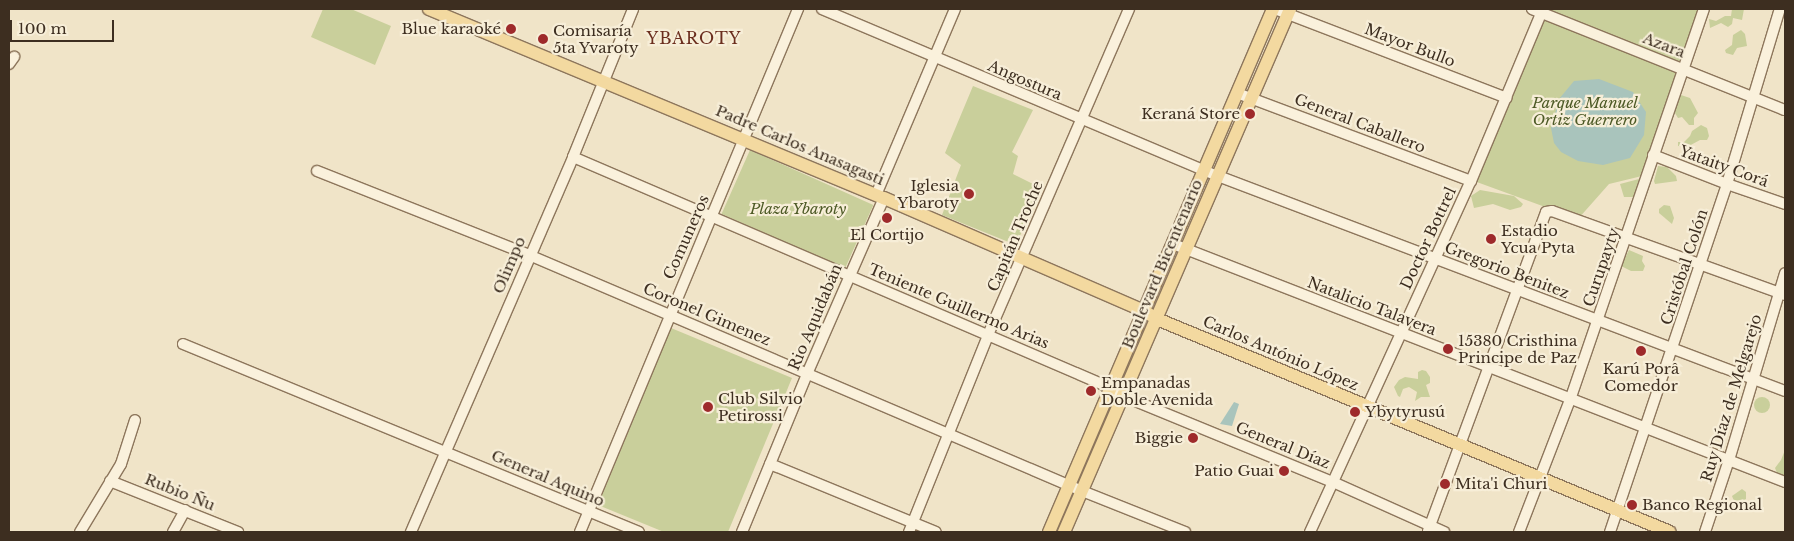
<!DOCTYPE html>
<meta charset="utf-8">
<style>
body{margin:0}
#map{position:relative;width:1794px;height:541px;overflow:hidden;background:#f0e4c8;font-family:"Libre Baskerville",serif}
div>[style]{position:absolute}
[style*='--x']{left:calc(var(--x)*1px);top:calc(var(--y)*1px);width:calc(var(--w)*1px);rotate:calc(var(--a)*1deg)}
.green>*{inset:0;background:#c9cf9b;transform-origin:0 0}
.round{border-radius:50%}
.water>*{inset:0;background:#a9c4bc}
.roads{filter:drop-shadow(1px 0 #8d765c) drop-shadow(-1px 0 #8d765c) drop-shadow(0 1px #8d765c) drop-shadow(0 -1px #8d765c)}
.minor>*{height:10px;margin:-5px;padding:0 5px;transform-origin:5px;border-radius:5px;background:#faf1dc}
.major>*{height:12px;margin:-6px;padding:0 6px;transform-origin:6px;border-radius:6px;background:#f3d9a0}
.dots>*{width:14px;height:14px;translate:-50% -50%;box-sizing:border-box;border:2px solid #f7eed8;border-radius:50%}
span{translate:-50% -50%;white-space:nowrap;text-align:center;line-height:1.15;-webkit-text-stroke:4.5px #f7eed8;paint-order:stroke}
.poi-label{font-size:15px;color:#3d2e20}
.right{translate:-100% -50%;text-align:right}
.left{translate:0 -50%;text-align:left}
.street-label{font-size:15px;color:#3d2e20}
.park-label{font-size:15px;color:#4d5a26;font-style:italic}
.neighbourhood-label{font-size:16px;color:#6b2e1e;letter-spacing:1px}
.frame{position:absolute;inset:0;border:10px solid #3d2e20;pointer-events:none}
.scale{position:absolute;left:10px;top:20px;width:104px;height:22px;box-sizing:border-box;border:2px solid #3d2e20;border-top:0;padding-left:6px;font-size:15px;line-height:18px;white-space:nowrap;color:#3d2e20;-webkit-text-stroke:4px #f7eed8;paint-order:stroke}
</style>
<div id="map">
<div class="green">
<div style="clip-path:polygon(323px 9px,351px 9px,391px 26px,375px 65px,311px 37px)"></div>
<div style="clip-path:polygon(1545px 9px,1701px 9px,1642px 176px,1609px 184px,1578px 219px,1474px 181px)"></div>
<div style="clip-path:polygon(1732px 9px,1744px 9px,1742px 20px,1733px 18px,1732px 24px,1728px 27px,1721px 23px,1710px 28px,1709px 19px,1716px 21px,1725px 16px,1731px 16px)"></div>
<div style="clip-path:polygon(1741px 30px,1745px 34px,1747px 46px,1737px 48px,1733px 55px,1726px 53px,1725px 50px,1732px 45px,1733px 35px)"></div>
<div style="clip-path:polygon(973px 86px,1033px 110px,1012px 152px,1018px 156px,1013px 174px,1041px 188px,1016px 245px,942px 215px,961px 165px,945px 153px)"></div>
<div style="clip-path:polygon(1681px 95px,1690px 98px,1698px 113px,1694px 118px,1694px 125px,1689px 125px,1682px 117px,1678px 118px,1675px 113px,1674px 110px)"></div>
<div style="clip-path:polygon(1701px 125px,1707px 128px,1709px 136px,1707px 140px,1700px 140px,1687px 147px,1678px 146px,1678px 142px,1684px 142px,1690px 136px,1692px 131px)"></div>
<div style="left:750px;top:150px;width:135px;height:70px;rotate:24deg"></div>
<div style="clip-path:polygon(1658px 166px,1667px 167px,1676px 176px,1677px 181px,1655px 184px,1654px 181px)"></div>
<div style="clip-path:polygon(1639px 179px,1642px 180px,1636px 197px,1624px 197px,1620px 184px)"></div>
<div style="clip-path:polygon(1480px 190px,1514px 196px,1523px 204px,1521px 207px,1510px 210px,1493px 204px,1474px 208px,1471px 196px)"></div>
<div style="clip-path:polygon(1664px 205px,1670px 206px,1674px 218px,1672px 224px,1659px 213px,1659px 209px)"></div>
<div style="clip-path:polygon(1629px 250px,1643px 256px,1642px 261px,1645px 266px,1643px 271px,1631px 271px,1621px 266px)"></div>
<div style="clip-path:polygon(671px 328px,792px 378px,728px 532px,664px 532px,598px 505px)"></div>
<div style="clip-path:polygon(1422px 370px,1426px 371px,1430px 377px,1430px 383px,1426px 385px,1430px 397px,1421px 397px,1415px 401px,1417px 392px,1409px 387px,1403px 389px,1400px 397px,1398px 396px,1394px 387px,1399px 380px,1405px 377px,1418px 379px,1418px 372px)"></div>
<div class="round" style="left:1754px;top:397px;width:16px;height:16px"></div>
<div style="clip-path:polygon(1785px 450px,1785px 476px,1784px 476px,1777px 473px,1775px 468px,1781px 460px)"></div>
<div style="clip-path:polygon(1742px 489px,1746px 492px,1746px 499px,1736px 506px,1732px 496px)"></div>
</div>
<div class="water">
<div style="clip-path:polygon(1599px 79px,1633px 92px,1646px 112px,1644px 135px,1630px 158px,1603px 165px,1578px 161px,1561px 152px,1554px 143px,1551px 128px,1559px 99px,1574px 81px)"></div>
<div style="clip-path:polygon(1234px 402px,1239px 404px,1232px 426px,1220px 424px)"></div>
</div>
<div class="roads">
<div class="minor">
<div style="--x:822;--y:9;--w:430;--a:22.9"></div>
<div style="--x:1218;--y:176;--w:606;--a:20.77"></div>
<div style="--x:1275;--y:9;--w:248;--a:21"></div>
<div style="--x:1532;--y:9;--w:272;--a:21.8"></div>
<div style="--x:9;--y:64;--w:9;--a:-54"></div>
<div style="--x:1237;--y:93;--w:250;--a:20.6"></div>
<div style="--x:1653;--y:155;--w:79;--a:21.4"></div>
<div style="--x:1727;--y:184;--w:61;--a:19"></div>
<div style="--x:573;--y:157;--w:585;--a:23.24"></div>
<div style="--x:1111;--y:388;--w:14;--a:34"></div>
<div style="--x:1123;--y:396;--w:227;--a:22.3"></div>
<div style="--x:1333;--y:482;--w:122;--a:24.2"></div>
<div style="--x:317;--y:171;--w:228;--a:21.6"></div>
<div style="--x:529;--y:255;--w:601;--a:23.11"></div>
<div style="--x:1082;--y:491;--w:111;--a:21.7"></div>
<div style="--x:876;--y:195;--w:202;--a:-67"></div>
<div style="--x:1173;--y:244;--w:657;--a:21.25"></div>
<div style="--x:183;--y:344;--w:493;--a:22.4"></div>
<div style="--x:770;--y:464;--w:179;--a:22.3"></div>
<div style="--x:110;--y:481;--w:138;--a:21.7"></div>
<div style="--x:1428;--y:531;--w:340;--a:-69.7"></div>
<div style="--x:1546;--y:212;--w:6;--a:-9"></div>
<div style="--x:1552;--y:211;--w:248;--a:19.8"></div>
<div style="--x:80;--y:532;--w:79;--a:-58.9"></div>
<div style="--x:121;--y:464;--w:46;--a:-72.3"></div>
<div style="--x:173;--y:532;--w:25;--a:-61"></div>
<div style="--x:411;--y:532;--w:408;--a:-66.6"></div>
<div style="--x:573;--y:157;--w:160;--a:-67.9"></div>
<div style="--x:580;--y:532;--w:567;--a:-67.37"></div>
<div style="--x:742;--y:532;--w:171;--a:-67.6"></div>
<div style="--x:807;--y:374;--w:192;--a:-66.4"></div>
<div style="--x:909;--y:532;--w:212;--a:-68.1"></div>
<div style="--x:988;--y:335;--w:355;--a:-66.6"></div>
<div style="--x:1310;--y:532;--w:386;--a:-65.4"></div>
<div style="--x:1471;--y:181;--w:186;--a:-67.3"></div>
<div style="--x:1519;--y:532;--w:142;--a:-68.9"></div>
<div style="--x:1570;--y:400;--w:413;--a:-71.1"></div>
<div style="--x:1610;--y:532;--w:367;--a:-71.4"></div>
<div style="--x:1727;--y:184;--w:183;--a:-73.2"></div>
<div style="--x:1705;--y:532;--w:76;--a:-71.6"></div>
<div style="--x:1729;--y:460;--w:195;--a:-73.3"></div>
</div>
<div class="major">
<div style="--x:429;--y:9;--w:493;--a:22.6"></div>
<div style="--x:884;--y:198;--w:283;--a:23.5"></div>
<div style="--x:1144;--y:311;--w:15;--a:32"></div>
<div style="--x:1157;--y:319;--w:555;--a:22.55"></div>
<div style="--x:1049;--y:532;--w:569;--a:-66.81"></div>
<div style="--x:1064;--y:532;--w:570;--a:-66.63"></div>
</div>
</div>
<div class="dots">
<div style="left:511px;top:29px;background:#9e2a2b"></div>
<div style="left:543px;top:39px;background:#9e2a2b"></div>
<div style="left:1250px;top:114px;background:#9e2a2b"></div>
<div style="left:969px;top:194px;background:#9e2a2b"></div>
<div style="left:887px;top:218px;background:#9e2a2b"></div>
<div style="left:1491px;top:239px;background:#9e2a2b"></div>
<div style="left:1448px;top:349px;background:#9e2a2b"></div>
<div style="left:1641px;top:351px;background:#9e2a2b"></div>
<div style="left:1091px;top:391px;background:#9e2a2b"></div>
<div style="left:708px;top:407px;background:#9e2a2b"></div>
<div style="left:1355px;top:412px;background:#9e2a2b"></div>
<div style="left:1193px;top:438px;background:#9e2a2b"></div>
<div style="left:1284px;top:471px;background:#9e2a2b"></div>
<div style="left:1445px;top:484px;background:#9e2a2b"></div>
<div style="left:1632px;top:505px;background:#9e2a2b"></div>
</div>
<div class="poi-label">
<span class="right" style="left:501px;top:29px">Blue karaoké</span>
<span class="left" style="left:553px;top:39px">Comisaría<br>5ta Yvaroty</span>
<span class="right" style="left:1240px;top:114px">Keraná Store</span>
<span class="right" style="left:959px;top:194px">Iglesia<br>Ybaroty</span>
<span class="left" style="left:1501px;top:239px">Estadio<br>Ycua Pyta</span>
<span style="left:887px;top:235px">El Cortijo</span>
<span class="left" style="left:1458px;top:349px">15380 Cristhina<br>Principe de Paz</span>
<span style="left:1641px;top:377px">Karú Porâ<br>Comedor</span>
<span class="left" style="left:1101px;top:391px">Empanadas<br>Doble Avenida</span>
<span class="left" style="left:718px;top:407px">Club Silvio<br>Petirossi</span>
<span class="left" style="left:1365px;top:412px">Ybytyrusú</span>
<span class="right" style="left:1183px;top:438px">Biggie</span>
<span class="right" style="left:1274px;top:471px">Patio Guai</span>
<span class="left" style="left:1455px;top:484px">Mita'i Churi</span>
<span class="left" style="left:1642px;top:505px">Banco Regional</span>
</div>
<div class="street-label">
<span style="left:1410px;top:45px;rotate:21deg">Mayor Bullo</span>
<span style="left:1664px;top:45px;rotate:21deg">Azara</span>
<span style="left:1025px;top:80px;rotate:23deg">Angostura</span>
<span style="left:1360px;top:123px;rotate:21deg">General Caballero</span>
<span style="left:800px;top:145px;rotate:23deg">Padre Carlos Anasagasti</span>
<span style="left:1724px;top:166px;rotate:20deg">Yataity Corá</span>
<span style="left:1015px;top:236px;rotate:-67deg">Capitán Troche</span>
<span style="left:686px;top:237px;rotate:-66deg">Comuneros</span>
<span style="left:1428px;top:238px;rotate:-65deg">Doctor Bottrel</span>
<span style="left:1162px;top:264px;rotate:-67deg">Boulevard Bicentenario</span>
<span style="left:509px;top:265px;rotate:-67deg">Olimpo</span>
<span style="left:1601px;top:267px;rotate:-71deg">Curupayty</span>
<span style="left:1684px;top:267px;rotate:-72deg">Cristóbal Colón</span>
<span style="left:1507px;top:270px;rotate:21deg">Gregorio Benitez</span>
<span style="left:959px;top:306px;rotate:23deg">Teniente Guillermo Arias</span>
<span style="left:1372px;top:306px;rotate:21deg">Natalicio Talavera</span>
<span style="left:707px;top:314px;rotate:23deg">Coronel Gimenez</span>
<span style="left:815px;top:317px;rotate:-67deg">Rio Aquidabán</span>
<span style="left:1281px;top:353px;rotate:23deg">Carlos António López</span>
<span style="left:1731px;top:398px;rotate:-73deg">Ruy Díaz de Melgarejo</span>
<span style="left:1283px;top:445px;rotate:22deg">General Díaz</span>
<span style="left:548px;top:478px;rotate:23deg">General Aquino</span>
<span style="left:180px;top:492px;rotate:22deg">Rubio Ñu</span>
</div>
<div class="park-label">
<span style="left:1585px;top:111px">Parque Manuel<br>Ortiz Guerrero</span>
<span style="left:798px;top:209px">Plaza Ybaroty</span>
</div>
<div class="neighbourhood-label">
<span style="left:694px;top:38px">YBAROTY</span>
</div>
<div class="frame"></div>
<div class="scale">100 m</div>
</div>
